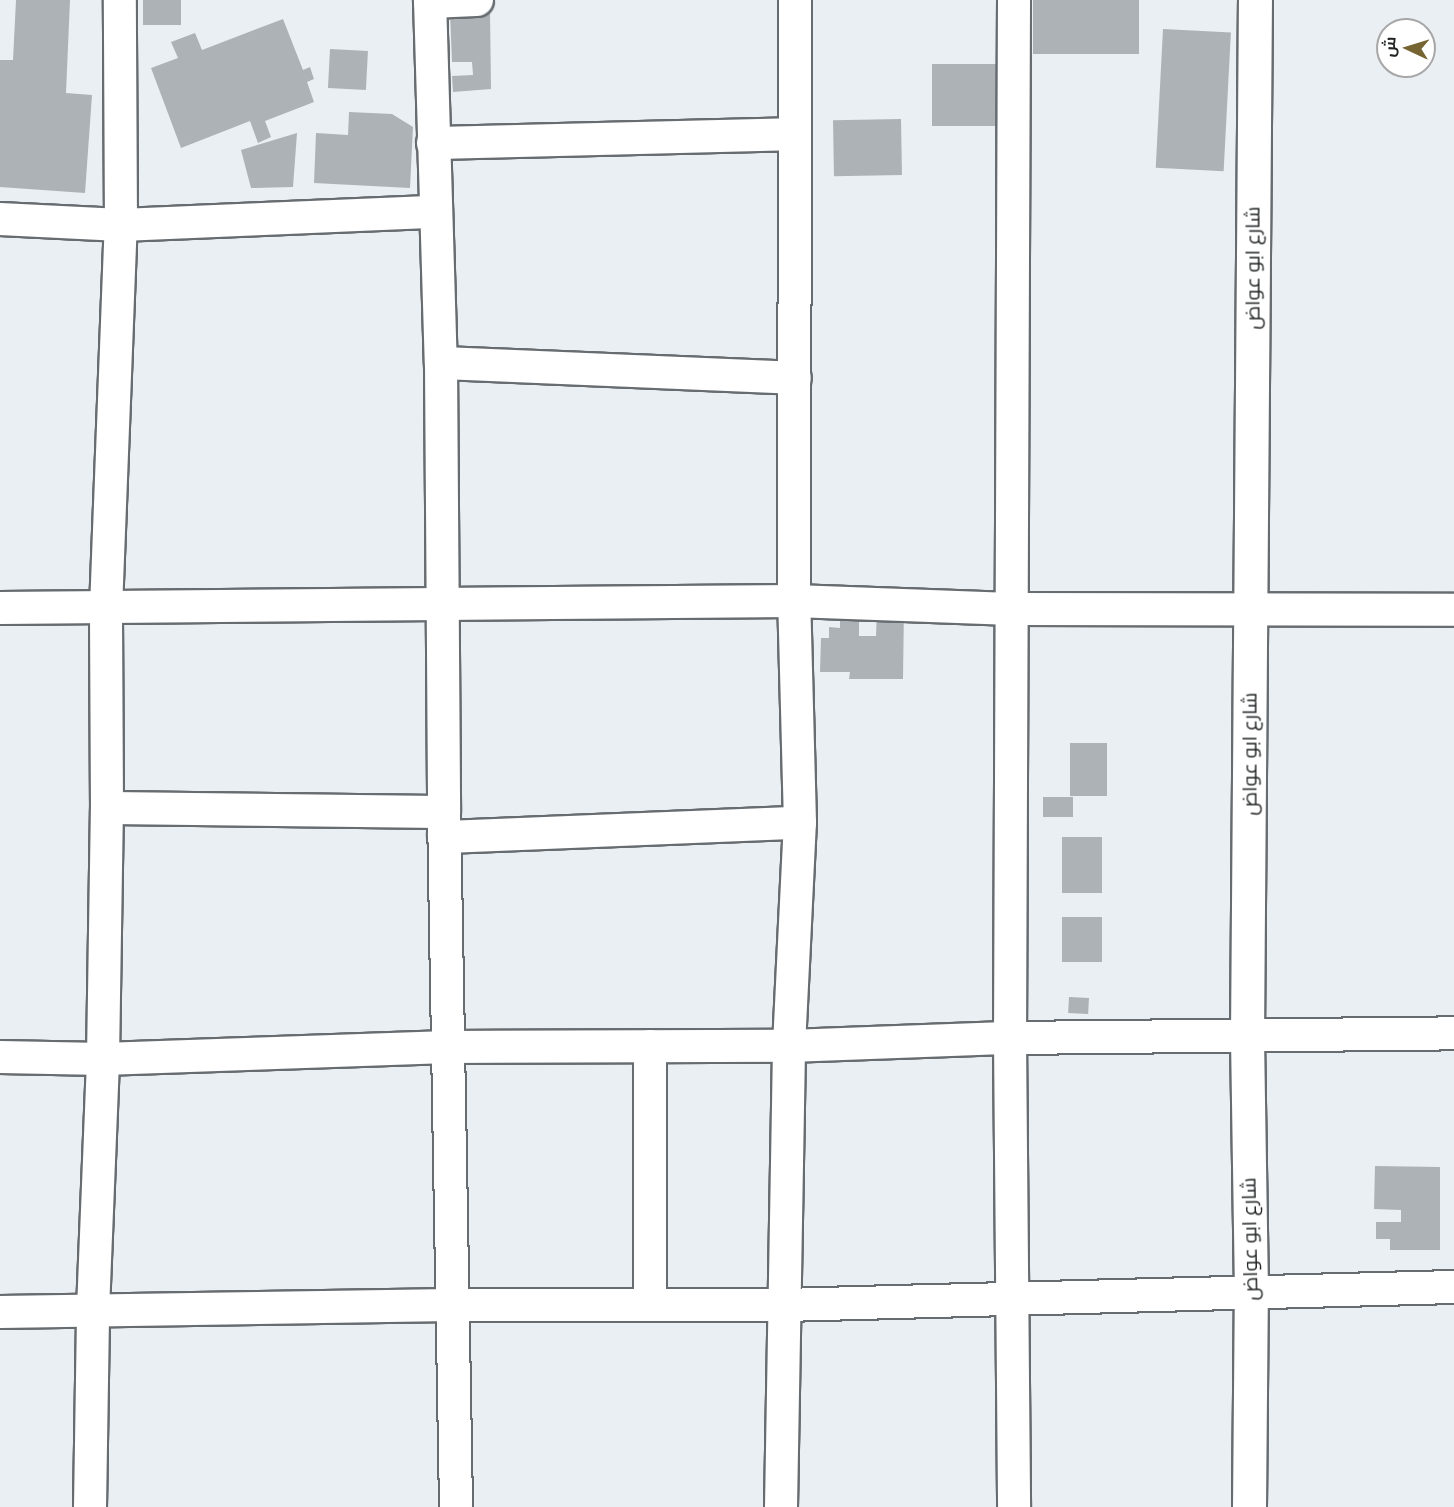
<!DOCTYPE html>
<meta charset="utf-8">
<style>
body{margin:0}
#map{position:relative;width:1454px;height:1507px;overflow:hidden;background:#eaeff3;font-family:Karla,Cairo,sans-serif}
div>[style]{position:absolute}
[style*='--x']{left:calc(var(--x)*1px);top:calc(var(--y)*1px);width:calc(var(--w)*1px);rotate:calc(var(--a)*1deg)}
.building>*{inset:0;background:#adb2b6;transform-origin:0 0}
.roads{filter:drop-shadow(2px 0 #676c70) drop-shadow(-2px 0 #676c70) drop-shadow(0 2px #676c70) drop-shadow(0 -2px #676c70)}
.minor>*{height:32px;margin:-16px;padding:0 16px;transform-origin:16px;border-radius:16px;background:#fff}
.tertiary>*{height:33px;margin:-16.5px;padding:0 16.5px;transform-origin:16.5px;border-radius:16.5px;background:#fff}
span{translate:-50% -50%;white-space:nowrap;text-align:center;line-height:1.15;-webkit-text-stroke:4.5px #fff;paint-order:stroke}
.street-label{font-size:20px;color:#222425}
.north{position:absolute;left:1376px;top:18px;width:60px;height:60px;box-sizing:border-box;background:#fff;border:2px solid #a7a7a8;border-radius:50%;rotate:274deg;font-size:16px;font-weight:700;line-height:24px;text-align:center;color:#222425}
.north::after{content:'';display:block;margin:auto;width:21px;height:27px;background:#766533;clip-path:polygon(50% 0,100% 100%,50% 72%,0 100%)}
</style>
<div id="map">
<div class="building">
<div style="clip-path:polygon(16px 0,70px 0,66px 93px,92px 95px,85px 193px,0 187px,0 60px,13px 60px)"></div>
<div style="left:143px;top:0;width:38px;height:25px"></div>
<div style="left:1033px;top:0;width:106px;height:54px"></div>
<div style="clip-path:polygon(450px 12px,490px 12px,491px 89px,453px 92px,452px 76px,473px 75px,472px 62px,452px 62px)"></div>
<div style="clip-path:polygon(283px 19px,303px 70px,310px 67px,314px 79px,307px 82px,314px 102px,265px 121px,271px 137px,258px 143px,250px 121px,181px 148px,151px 68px,178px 58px,171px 42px,195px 33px,202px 50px)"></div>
<div style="left:1163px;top:29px;width:68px;height:139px;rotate:3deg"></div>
<div style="left:330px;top:49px;width:38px;height:39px;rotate:3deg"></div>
<div style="left:996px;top:64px;width:62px;height:64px;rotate:90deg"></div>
<div style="clip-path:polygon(349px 112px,392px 114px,413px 127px,410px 188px,314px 183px,316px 133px,348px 135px)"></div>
<div style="left:901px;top:119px;width:56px;height:68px;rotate:89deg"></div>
<div style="clip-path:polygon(297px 133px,293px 187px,251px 188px,241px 150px)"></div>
<div style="clip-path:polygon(877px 607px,904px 607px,903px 679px,849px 679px,850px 672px,820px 672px,821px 638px,829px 638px,829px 627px,840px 628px,840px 611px,859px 611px,859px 636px,876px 636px)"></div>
<div style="left:1070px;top:743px;width:37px;height:53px"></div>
<div style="left:1043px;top:797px;width:30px;height:20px"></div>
<div style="left:1062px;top:837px;width:40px;height:56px"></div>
<div style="left:1102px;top:917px;width:45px;height:40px;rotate:90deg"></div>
<div style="left:1069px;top:997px;width:20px;height:16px;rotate:3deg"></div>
<div style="clip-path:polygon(1375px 1166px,1440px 1167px,1440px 1250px,1390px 1250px,1390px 1239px,1376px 1239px,1376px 1222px,1401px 1222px,1401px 1210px,1374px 1209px)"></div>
</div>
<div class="roads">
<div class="minor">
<div style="--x:430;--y:0;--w:363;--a:88.3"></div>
<div style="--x:441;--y:363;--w:449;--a:89.6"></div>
<div style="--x:444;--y:812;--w:695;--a:89.01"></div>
<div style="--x:1014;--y:0;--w:1038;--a:90.22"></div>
<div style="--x:1010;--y:1038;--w:469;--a:89.5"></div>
<div style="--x:430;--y:2;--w:47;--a:-2.4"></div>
<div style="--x:433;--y:143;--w:361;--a:-1.4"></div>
<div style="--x:0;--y:219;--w:121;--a:2.8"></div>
<div style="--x:121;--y:225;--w:314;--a:-2.4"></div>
<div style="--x:441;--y:363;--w:354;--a:2.4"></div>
<div style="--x:0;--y:608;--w:794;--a:-0.51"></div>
<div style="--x:794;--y:601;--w:220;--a:2.1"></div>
<div style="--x:1014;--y:609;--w:440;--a:0.1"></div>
<div style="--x:107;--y:808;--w:337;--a:0.7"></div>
<div style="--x:444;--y:837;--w:356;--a:-2.3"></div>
<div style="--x:650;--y:1046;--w:259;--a:90"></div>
<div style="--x:0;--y:1057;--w:103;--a:1.1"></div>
<div style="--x:103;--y:1059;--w:345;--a:-2"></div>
<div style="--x:448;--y:1047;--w:341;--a:-0.2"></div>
<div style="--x:789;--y:1046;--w:221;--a:-2.1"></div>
<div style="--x:1010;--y:1038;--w:444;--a:-0.6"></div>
<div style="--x:0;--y:1312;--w:452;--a:-0.9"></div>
<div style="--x:452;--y:1305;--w:332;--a:0"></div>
<div style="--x:784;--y:1305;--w:670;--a:-1.54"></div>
<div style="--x:90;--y:1507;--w:197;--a:-89.1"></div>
<div style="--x:93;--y:1310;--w:251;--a:-87.7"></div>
<div style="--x:103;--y:1059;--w:251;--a:-89.1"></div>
<div style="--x:107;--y:808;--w:199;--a:-90.3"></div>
<div style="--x:106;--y:609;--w:384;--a:-87.8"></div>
<div style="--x:121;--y:225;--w:225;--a:-90.3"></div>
<div style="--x:781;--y:1507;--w:461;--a:-89"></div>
<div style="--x:789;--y:1046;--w:223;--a:-87.2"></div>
<div style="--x:800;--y:823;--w:222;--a:-91.5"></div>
<div style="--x:794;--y:601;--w:601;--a:-89.9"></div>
</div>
<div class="tertiary">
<div style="--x:1249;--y:1507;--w:215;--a:-89.5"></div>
<div style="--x:1251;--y:1292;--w:255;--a:-90.9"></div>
<div style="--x:1247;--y:1037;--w:1037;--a:-89.56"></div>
</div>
</div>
<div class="street-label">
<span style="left:1253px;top:268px;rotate:-90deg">شارع ابو عواض</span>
<span style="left:1250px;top:754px;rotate:-90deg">شارع ابو عواض</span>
<span style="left:1250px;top:1239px;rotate:-91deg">شارع ابو عواض</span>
</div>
<div class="north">ش</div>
</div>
